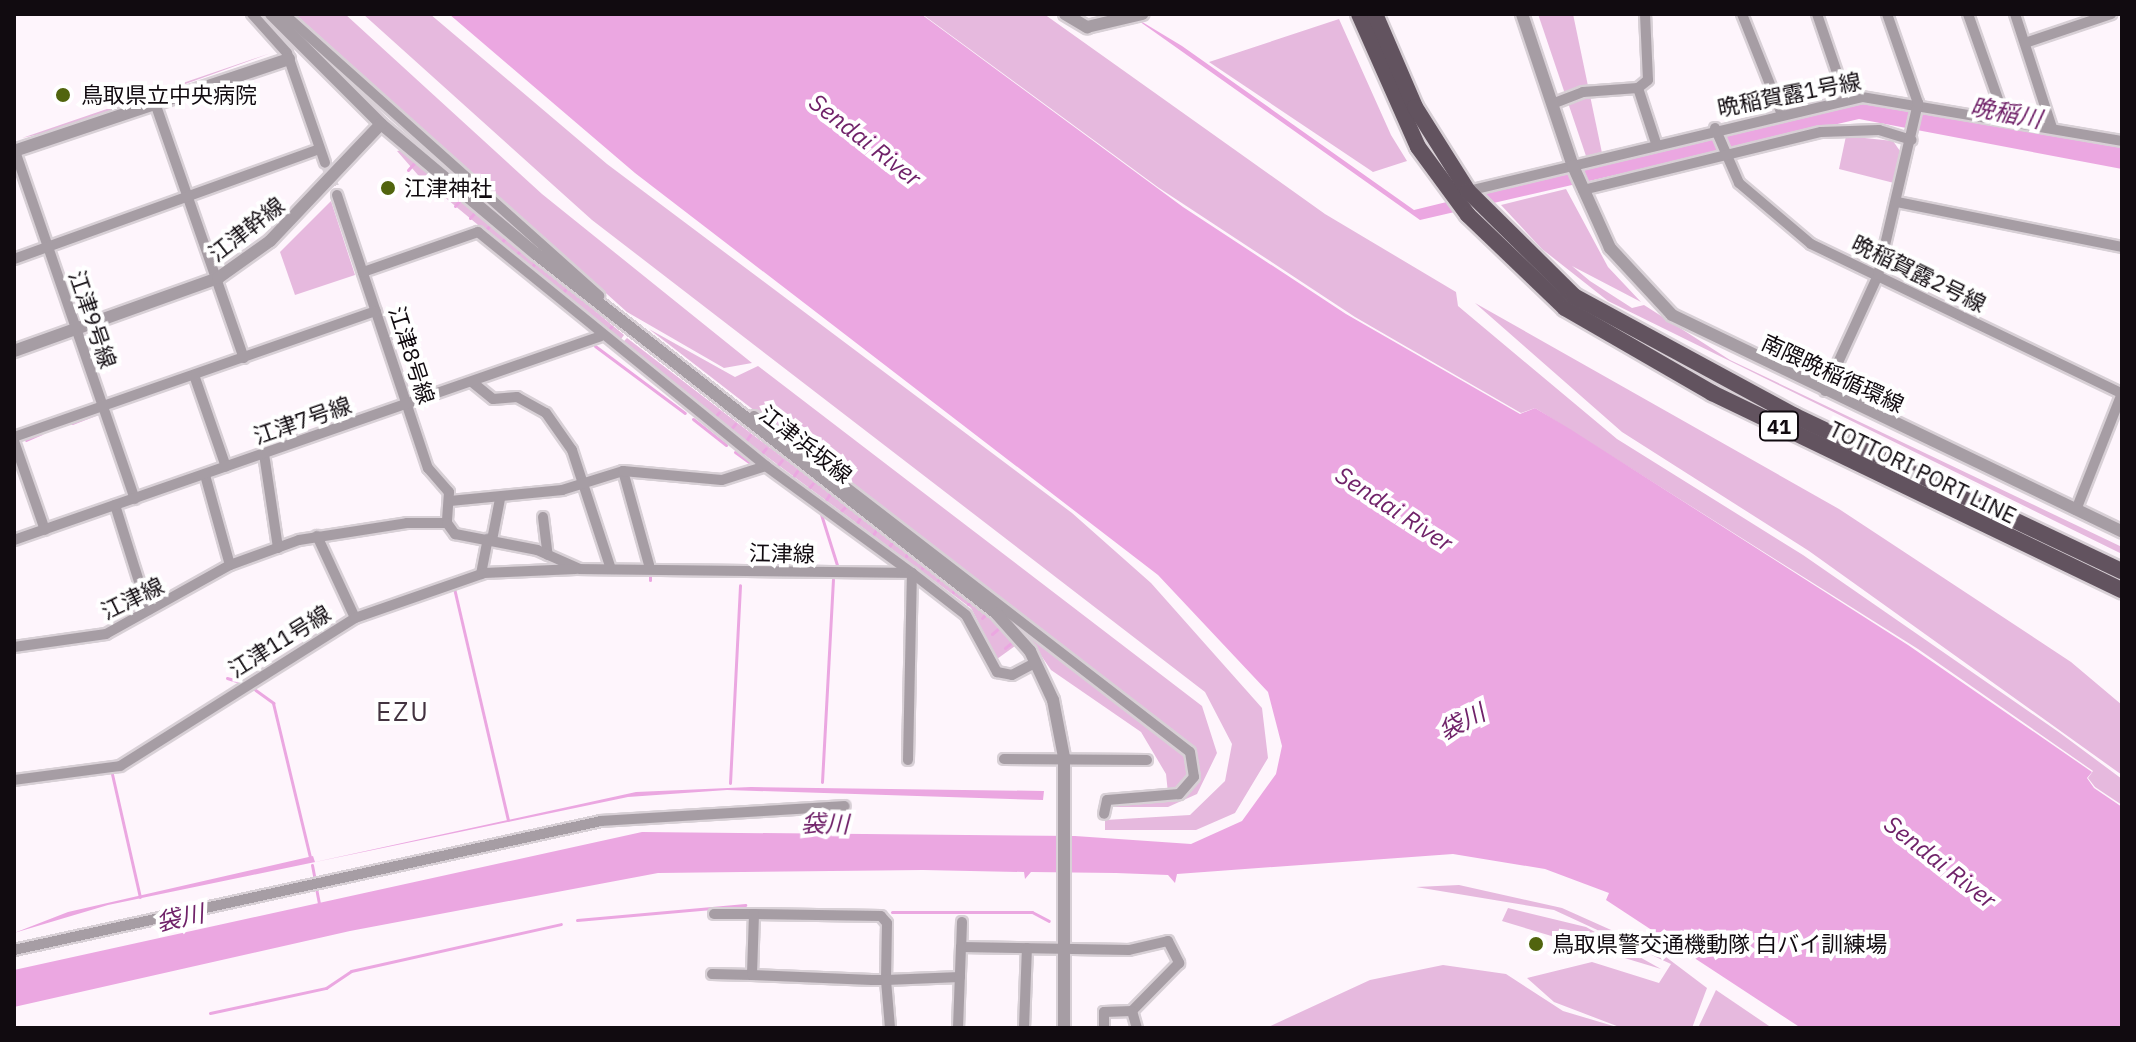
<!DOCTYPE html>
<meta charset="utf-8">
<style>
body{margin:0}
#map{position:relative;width:2136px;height:1042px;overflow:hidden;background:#fef5fc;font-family:"IBM Plex Sans","Noto Sans JP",sans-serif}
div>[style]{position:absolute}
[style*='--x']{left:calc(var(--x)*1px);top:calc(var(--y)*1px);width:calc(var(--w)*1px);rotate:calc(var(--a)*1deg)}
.green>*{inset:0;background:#e6b9de}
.water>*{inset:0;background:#eba7e1}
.stream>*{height:3px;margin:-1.5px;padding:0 1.5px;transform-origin:1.5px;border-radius:1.5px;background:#eba7e1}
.minor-tunnel>*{height:10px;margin-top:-5px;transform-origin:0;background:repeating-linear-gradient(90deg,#dad2d9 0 10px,transparent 0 15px)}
.roads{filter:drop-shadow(2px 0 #d8d0d6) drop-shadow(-2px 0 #d8d0d6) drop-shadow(0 2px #d8d0d6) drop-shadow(0 -2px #d8d0d6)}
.minor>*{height:10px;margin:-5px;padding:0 5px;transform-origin:5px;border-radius:5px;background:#a69da4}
.tertiary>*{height:12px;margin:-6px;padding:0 6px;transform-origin:6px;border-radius:6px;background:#a69da4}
.primary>*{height:16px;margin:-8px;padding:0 8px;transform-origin:8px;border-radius:8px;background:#62535f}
.dots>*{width:22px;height:22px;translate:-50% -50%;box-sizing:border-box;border:4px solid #fff;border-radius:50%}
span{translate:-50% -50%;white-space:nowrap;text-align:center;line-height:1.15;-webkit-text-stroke:8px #fff;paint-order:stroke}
.shield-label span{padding:2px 6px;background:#fff;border:2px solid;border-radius:6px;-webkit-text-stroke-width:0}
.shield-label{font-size:20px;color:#110b10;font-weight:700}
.street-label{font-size:22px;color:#110b10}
.poi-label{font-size:22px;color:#110b10}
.left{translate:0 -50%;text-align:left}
.water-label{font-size:24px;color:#702269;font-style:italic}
.quarter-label{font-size:26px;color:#433340;letter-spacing:2px}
.frame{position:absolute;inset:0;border:16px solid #110b10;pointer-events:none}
</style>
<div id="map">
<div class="green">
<div style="clip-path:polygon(295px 14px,345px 14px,542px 194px,752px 363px,724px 368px,627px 312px)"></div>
<div style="clip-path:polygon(363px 14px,430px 14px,607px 164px,1072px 513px,1151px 583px,1262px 708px,1268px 758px,1235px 813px,1196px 830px,1105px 830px,1105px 820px,1190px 815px,1225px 781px,1232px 744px,1205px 692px,592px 220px)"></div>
<div style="clip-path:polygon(922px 14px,1044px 14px,1325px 214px,1456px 292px,1458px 306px,1617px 439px,1803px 555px,2060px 733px,2122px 779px,2122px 805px,2095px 787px,2088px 778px,2093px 771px,1918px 649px,1535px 408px,1521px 413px,1355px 317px,1159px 188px)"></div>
<div style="clip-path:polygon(1538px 14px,1573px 14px,1602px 153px,1586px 156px)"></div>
<div style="clip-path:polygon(1339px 19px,1391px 135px,1407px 161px,1373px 172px,1209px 62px)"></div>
<div style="clip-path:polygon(271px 53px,58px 130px,22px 138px)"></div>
<div style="clip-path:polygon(1846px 136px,1893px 141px,1900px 151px,1894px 183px,1839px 169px)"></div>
<div style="clip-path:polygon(402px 150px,624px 335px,619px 342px,418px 175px,397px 151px)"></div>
<div style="clip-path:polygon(1566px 189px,1608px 267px,1641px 302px,1572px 266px,1590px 281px,1632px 308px,1644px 305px,1730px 360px,2122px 547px,2122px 554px,1608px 301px,1542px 249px,1501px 205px)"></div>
<div style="clip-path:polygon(331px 201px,355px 275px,295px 295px,280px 252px)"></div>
<div style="clip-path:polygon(1475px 303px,1839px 509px,2071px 662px,2122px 705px,2122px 775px,1809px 551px,1622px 432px)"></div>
<div style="clip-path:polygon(649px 329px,735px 377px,758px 366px,1202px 706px,1217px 753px,1197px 794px,1168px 807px,1108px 807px,1180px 798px,1198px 777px,1193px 750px)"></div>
<div style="clip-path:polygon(627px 338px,984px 612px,1015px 646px,997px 659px,971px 608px,696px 404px,621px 344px)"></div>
<div style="clip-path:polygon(1023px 629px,1188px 759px,1190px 776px,1179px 790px,1168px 793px,1166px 774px,1141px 732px,1051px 670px)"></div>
<div style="clip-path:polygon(1459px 885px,1562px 908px,1658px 951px,1707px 988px,1692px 1028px,1622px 1028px,1554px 1002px,1527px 978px,1592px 962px,1659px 983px,1671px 964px,1554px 910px,1416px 887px)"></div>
<div style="clip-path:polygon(1508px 908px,1586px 927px,1661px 969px,1502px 921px)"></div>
<div style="clip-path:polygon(1443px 965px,1506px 974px,1563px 1011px,1620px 1028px,1266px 1028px,1370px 980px)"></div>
<div style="clip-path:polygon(1716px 990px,1772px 1028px,1698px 1028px)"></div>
</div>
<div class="water">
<div style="clip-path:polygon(449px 14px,921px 14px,1183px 207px,1346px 314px,1520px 414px,1535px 408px,1570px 429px,1908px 645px,2092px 772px,2087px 778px,2094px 788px,2122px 807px,2122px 1028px,1801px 1028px,1606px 900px,1609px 893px,1545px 869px,1453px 854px,1177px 874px,1175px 883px,1168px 875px,1116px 873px,1031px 872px,1025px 879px,1024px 872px,923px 870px,658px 873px,350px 931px,14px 1007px,14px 970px,642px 832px,1075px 836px,1191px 844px,1242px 821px,1276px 774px,1282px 746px,1268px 692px,1158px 575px,635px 173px)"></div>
<div style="clip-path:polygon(1129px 14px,1182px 46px,1414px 210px,1859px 101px,2122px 147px,2122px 169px,1859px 119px,1420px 220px)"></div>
<div style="clip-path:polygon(751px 787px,1044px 791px,1043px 800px,727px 790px,628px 797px,108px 905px,14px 933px,68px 912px,313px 856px,315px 862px,636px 792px)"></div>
</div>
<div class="stream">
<div style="--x:408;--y:170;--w:11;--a:-49"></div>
<div style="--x:423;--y:183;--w:10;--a:-53"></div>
<div style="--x:438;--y:196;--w:11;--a:-52"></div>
<div style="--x:455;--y:206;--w:8;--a:-50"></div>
<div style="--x:470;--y:218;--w:8;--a:-50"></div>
<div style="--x:486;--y:230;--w:6;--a:-51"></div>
<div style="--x:501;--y:243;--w:6;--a:-51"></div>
<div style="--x:515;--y:256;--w:8;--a:-45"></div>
<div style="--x:531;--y:268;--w:6;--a:-51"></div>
<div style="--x:562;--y:293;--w:4;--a:-45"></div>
<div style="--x:607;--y:331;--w:6;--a:-45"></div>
<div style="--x:595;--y:346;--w:112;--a:36.7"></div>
<div style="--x:715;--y:417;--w:6;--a:-51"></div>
<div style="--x:693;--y:419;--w:42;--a:38.2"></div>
<div style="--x:72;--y:423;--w:26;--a:-21"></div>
<div style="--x:730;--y:430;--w:8;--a:-50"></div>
<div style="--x:26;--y:440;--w:17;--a:-24"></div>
<div style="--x:746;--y:441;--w:7;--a:-56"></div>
<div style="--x:735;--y:452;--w:24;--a:36"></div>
<div style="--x:762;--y:453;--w:6;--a:-51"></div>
<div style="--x:778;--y:465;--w:6;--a:-51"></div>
<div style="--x:793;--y:477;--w:7;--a:-56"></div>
<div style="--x:809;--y:488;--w:6;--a:-51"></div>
<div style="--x:826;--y:500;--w:6;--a:-59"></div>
<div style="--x:820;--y:511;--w:60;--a:72.5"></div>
<div style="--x:841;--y:511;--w:6;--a:-45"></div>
<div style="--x:857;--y:523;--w:6;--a:-59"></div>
<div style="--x:873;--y:535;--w:6;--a:-59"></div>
<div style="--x:889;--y:547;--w:6;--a:-59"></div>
<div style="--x:906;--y:556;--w:2;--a:-63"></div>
<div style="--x:922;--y:568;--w:2;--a:-63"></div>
<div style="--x:650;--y:580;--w:4;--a:-90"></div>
<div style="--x:938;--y:580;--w:1;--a:-45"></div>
<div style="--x:454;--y:588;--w:238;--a:76.9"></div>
<div style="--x:953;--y:592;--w:1;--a:-45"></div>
<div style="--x:968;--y:604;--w:3;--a:-45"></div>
<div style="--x:982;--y:618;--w:4;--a:-45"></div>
<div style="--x:992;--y:634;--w:9;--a:-41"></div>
<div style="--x:1005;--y:648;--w:8;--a:-40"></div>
<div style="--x:227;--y:678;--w:17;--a:17"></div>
<div style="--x:250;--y:686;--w:29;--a:36"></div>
<div style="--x:273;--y:703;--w:158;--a:76.5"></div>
<div style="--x:112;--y:774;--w:126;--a:77.2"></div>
<div style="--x:822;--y:782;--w:203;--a:-86.9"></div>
<div style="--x:730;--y:783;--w:198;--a:-87.1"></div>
<div style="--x:312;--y:865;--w:16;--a:79"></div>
<div style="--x:316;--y:888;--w:16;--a:79"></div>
<div style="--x:892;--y:912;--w:140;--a:0"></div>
<div style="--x:1032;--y:912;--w:19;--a:28"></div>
<div style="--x:577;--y:920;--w:169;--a:-5.1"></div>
<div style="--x:210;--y:1013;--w:119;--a:-12.2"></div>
<div style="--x:326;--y:988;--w:30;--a:-34"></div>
<div style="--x:351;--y:971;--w:215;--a:-12.6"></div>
</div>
<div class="minor-tunnel">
<div style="--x:325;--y:163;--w:34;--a:69"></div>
</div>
<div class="roads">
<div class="minor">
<div style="--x:252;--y:14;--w:52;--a:48.1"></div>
<div style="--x:287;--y:53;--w:116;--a:70.9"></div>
<div style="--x:284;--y:14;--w:423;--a:41.8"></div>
<div style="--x:1645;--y:14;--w:66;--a:87.4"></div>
<div style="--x:1648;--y:80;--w:13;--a:141"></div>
<div style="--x:1638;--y:88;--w:58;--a:71.9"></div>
<div style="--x:1742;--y:14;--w:105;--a:68.3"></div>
<div style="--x:1817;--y:14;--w:90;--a:71.2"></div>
<div style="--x:1968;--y:14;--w:111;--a:70.6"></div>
<div style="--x:2015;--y:14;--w:120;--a:72"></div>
<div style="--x:2025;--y:43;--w:91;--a:-18.6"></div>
<div style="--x:155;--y:103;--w:270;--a:70.8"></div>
<div style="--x:1552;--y:104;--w:33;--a:-21"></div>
<div style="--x:1583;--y:92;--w:55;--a:-4.2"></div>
<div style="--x:1715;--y:128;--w:60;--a:66.4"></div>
<div style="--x:1739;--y:183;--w:94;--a:40.3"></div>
<div style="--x:1811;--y:244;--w:345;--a:25.7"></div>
<div style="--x:15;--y:151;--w:368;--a:71"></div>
<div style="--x:1583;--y:190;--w:245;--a:-13.7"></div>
<div style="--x:1821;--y:132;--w:58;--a:-2"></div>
<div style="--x:1879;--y:130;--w:34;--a:17"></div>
<div style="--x:1468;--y:191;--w:405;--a:-13.4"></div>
<div style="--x:1862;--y:97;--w:264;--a:9.6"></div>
<div style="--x:337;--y:195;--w:288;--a:71.6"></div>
<div style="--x:428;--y:468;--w:32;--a:49"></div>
<div style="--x:449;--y:492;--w:31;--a:94"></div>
<div style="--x:1897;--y:202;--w:229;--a:11.3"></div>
<div style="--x:14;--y:259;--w:325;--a:-19.8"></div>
<div style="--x:194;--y:375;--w:97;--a:70.8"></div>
<div style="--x:472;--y:382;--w:27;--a:39"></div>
<div style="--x:493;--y:399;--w:24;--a:-5"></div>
<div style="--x:517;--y:397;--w:33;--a:29"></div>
<div style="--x:546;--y:413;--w:45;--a:54.9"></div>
<div style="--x:572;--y:450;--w:125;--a:71.9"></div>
<div style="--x:1825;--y:391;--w:128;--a:-65.4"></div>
<div style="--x:1878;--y:275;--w:177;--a:-76.9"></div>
<div style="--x:1918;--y:103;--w:94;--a:-109.2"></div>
<div style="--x:754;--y:416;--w:550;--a:37.62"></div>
<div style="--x:1190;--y:752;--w:25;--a:81"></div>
<div style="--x:1194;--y:777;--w:23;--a:131"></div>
<div style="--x:1179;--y:794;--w:72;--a:175.2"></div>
<div style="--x:1107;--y:800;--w:14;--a:102"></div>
<div style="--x:14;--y:437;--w:383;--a:-19.2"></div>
<div style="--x:14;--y:441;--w:94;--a:70.8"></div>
<div style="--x:264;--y:454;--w:95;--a:81.5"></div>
<div style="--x:623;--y:471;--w:98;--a:74.5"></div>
<div style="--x:205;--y:475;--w:93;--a:74.5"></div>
<div style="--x:450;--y:501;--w:113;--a:-5.6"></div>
<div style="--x:562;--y:490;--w:64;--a:-17.3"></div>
<div style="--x:623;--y:471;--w:99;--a:5.2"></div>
<div style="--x:722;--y:480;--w:46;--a:-17.7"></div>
<div style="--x:115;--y:505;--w:110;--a:72.6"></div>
<div style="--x:2076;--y:510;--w:126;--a:-68.5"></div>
<div style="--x:543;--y:517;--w:38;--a:83"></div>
<div style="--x:317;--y:536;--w:90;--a:65.1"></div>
<div style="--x:14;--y:540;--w:621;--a:-19.16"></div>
<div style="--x:492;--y:540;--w:42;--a:-79"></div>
<div style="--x:912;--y:573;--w:68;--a:37.9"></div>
<div style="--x:966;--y:615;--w:65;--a:61.5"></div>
<div style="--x:997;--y:672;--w:15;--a:11"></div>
<div style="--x:1012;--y:675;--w:27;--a:-28"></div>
<div style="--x:481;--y:574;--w:36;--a:-79"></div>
<div style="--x:14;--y:647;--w:93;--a:-8"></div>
<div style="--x:106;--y:634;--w:142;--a:-29.1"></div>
<div style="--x:230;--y:565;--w:73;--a:-19.9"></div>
<div style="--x:299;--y:540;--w:109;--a:-8.9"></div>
<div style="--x:407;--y:523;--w:40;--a:0"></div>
<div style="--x:447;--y:523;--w:14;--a:54"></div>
<div style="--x:455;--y:534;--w:84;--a:11"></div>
<div style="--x:537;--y:550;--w:47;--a:23.8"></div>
<div style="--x:580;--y:569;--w:332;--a:0.7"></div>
<div style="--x:912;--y:573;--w:181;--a:-143.8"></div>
<div style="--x:766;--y:466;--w:371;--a:-140.9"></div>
<div style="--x:478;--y:232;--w:122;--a:160.8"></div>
<div style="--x:1004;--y:759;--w:143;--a:0.4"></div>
<div style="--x:908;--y:760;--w:187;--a:-88.8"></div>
<div style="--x:14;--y:780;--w:107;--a:-7.5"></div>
<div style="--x:120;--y:766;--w:278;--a:-32.2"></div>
<div style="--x:355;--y:618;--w:137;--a:-19.2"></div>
<div style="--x:484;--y:573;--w:92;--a:-2.5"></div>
<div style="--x:714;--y:914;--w:40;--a:0"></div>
<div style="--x:962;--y:922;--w:25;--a:92"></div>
<div style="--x:961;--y:947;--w:168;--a:1"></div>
<div style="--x:1129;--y:950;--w:40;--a:-13"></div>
<div style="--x:1168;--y:941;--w:25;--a:63"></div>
<div style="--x:1179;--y:963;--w:67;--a:134.4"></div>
<div style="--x:1132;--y:1011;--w:28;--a:178"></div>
<div style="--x:1104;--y:1012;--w:16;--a:90"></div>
<div style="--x:14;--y:950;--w:601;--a:-12.39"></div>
<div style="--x:601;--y:821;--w:244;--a:-3.5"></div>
<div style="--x:712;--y:974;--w:40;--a:1.4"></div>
<div style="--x:1132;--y:1011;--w:18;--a:74"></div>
<div style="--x:890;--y:1028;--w:48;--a:-94.8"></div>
<div style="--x:886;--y:980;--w:57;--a:-89"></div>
<div style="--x:887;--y:923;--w:9;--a:-131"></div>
<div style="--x:881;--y:916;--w:127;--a:-179.1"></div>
<div style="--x:754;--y:914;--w:61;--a:91.9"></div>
<div style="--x:752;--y:975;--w:120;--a:2.4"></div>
<div style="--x:872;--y:980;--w:14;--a:0"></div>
<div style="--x:886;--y:980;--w:74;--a:-2.3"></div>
<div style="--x:958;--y:1028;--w:81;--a:-87.9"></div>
<div style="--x:1024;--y:1028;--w:80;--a:-87.9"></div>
</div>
<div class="tertiary">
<div style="--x:271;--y:14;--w:156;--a:45"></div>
<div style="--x:381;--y:124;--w:202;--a:40"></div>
<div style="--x:536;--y:254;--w:584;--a:37.97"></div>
<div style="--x:996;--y:613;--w:51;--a:48.2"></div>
<div style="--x:1030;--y:651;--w:54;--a:64.9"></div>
<div style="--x:1053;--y:700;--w:58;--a:79.1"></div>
<div style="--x:1064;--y:757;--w:271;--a:90"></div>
<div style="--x:1065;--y:14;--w:26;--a:31"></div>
<div style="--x:1087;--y:27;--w:57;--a:-13.3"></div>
<div style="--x:1522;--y:14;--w:160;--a:71.5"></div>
<div style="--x:1573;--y:166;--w:90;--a:65.7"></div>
<div style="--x:1610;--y:248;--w:91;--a:47.2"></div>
<div style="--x:1672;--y:315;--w:500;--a:25.7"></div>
<div style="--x:14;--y:151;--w:290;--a:-18.5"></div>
<div style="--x:14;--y:351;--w:217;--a:-19.7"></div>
<div style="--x:218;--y:278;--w:64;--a:-35.4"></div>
<div style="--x:270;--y:241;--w:161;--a:-46.5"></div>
</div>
<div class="primary">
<div style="--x:1359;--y:14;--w:145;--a:66.1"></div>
<div style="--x:1418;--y:147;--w:84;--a:53.7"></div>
<div style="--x:1468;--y:215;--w:134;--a:43.8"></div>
<div style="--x:1565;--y:308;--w:170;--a:30"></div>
<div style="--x:1712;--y:393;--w:455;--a:25.7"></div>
<div style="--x:1375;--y:14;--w:101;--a:66.7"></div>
<div style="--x:1415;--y:107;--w:99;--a:57.8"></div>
<div style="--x:1468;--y:191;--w:149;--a:44.7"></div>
<div style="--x:1574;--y:296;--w:251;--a:28.5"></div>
<div style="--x:1795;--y:416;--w:362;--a:25.4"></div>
</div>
</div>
<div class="dots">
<div style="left:63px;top:95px;background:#51640e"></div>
<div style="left:388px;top:188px;background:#51640e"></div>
<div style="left:1536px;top:944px;background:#51640e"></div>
</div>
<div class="shield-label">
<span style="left:1779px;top:426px">41</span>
</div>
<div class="street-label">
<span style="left:1789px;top:94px;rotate:-11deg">晩稲賀露1号線</span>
<span style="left:246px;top:229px;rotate:-38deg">江津幹線</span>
<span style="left:1919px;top:273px;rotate:26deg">晩稲賀露2号線</span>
<span style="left:93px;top:319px;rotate:71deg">江津9号線</span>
<span style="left:412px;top:355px;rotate:72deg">江津8号線</span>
<span style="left:1833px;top:373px;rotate:25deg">南隈晩稲循環線</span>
<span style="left:302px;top:420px;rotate:-19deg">江津7号線</span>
<span style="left:806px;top:444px;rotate:38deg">江津浜坂線</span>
<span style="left:1923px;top:472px;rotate:26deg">TOTTORI PORT LINE</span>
<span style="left:782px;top:553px;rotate:1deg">江津線</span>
<span style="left:132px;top:598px;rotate:-26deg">江津線</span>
<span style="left:279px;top:641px;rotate:-32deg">江津11号線</span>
</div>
<div class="poi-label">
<span class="left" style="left:81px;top:95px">鳥取県立中央病院</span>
<span class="left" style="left:404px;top:188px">江津神社</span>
<span class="left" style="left:1552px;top:944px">鳥取県警交通機動隊 白バイ訓練場</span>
</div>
<div class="water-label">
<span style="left:2006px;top:113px;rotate:11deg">晩稲川</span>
<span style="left:865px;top:140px;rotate:38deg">Sendai River</span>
<span style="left:1394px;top:509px;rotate:33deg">Sendai River</span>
<span style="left:1462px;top:722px;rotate:-27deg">袋川</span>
<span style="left:825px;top:824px;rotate:1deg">袋川</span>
<span style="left:1940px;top:862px;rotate:38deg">Sendai River</span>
<span style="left:180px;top:918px;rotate:-12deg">袋川</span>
</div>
<div class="quarter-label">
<span style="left:403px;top:712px">EZU</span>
</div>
<div class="frame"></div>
</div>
